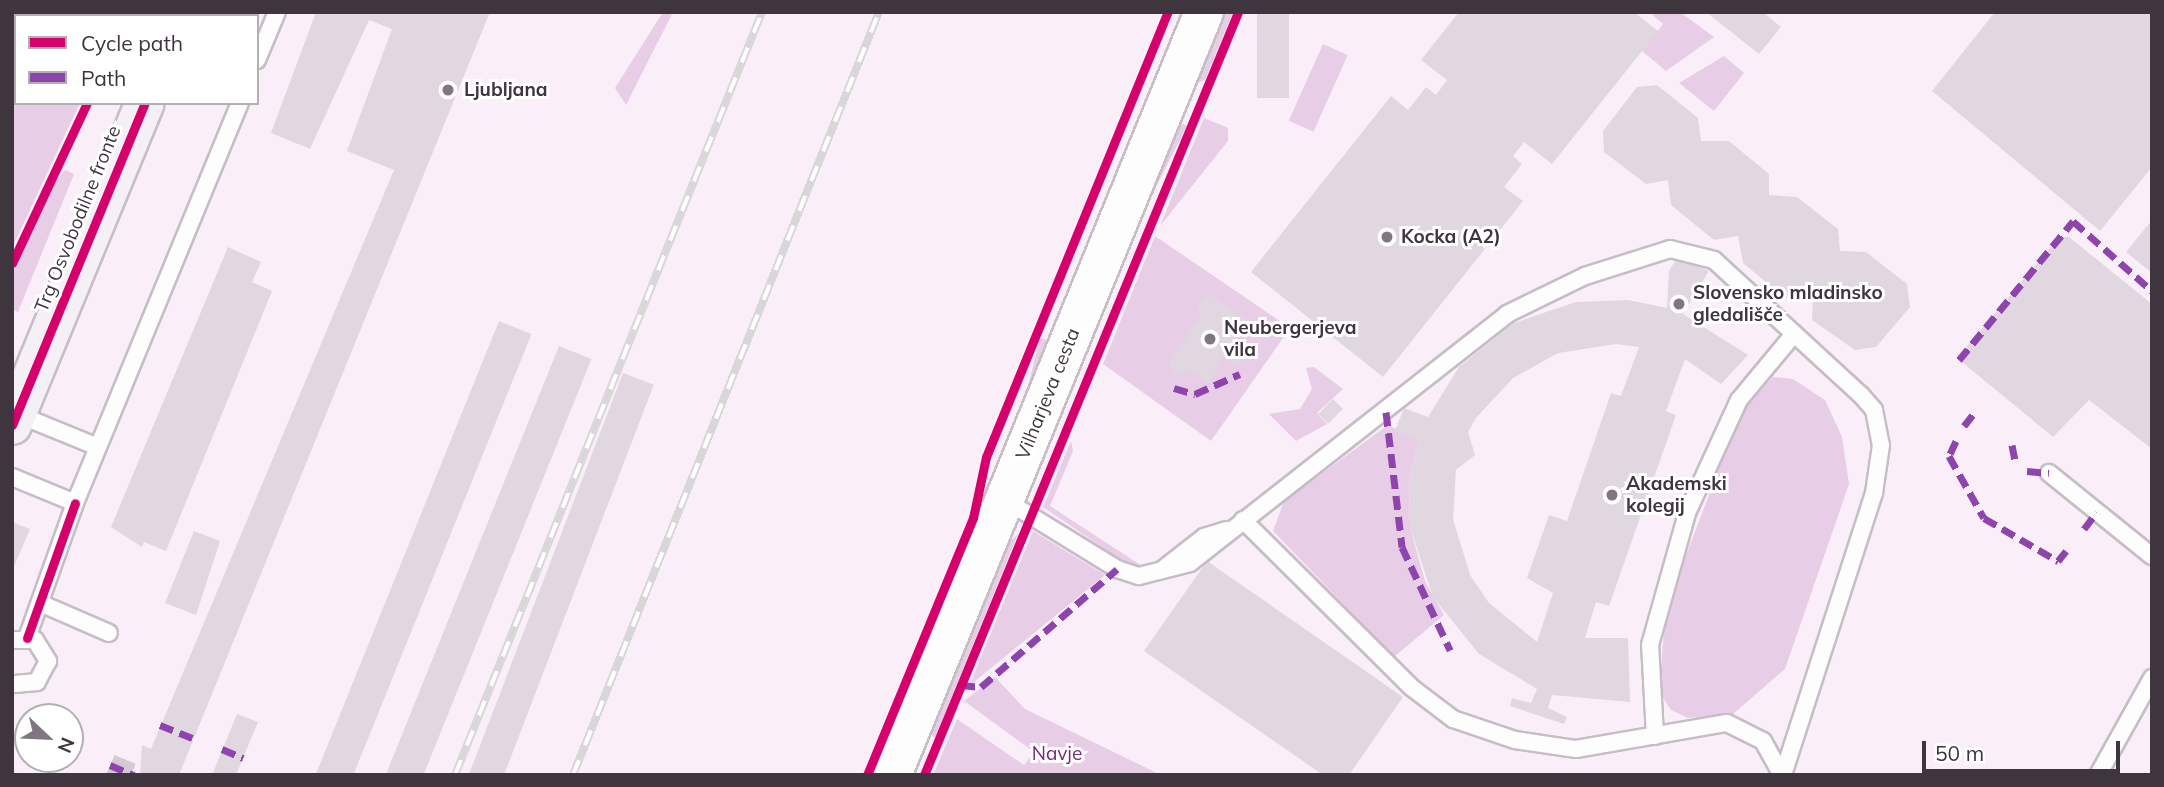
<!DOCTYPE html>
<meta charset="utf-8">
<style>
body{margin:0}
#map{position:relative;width:2164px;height:787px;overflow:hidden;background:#faeff9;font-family:Mulish,sans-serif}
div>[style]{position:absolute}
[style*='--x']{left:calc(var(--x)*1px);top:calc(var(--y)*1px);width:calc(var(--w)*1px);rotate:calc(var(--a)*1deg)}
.green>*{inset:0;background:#e7cde6;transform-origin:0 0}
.building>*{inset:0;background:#e1d7e0;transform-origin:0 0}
.pedestrian-tunnel>*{height:23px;margin-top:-11.5px;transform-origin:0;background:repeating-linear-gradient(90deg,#d4cad4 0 23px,transparent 0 34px)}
.roads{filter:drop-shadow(2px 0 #c6bdc5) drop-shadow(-2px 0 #c6bdc5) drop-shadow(0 2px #c6bdc5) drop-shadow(0 -2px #c6bdc5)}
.service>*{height:16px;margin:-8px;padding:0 8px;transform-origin:8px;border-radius:8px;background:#fefdfe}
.secondary>*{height:38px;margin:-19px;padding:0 19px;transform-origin:19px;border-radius:19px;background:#fefdfe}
.primary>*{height:38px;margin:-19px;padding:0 19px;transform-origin:19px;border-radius:19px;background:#f5f0f5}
.rail>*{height:8px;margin-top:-4px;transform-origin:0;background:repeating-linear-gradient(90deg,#fff 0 16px,#d8d6d8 0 32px);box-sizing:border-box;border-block:2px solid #d8d6d8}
.quiet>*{height:7px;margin-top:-3.5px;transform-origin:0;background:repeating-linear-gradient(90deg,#8e44ad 0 14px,transparent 0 21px)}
.cycleway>*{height:9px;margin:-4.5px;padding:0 4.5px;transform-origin:4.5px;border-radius:4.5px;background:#d6006c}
.dots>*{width:19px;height:19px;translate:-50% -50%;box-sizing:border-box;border:4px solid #fff;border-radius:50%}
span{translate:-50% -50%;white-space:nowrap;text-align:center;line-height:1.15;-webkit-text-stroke:6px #fff;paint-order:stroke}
.poi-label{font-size:19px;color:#3e353e;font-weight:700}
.left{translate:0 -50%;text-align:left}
.street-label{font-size:19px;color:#3e353e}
.park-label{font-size:19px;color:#762a76}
.frame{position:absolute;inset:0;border:14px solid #3e353e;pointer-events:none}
.legend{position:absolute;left:14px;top:14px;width:245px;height:91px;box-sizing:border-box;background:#fff;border:2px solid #b2aeb2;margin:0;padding:9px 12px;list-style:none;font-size:21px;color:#3e353e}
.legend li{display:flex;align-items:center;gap:14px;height:35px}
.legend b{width:35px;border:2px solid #b2aeb2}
.north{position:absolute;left:14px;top:703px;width:70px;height:70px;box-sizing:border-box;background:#fff;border:2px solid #b2aeb2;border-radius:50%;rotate:113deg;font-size:19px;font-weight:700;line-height:28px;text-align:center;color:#3e353e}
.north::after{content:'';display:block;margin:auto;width:24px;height:32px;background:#80767f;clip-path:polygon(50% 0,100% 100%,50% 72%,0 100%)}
.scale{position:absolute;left:1922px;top:741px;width:198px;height:32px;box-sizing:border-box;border:4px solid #3e353e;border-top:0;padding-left:9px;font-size:21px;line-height:24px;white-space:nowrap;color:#3e353e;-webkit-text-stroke:5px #fff;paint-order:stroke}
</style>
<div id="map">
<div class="green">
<div style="clip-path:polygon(12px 12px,116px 12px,16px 16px,16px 93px)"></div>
<div style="clip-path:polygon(663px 12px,673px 12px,626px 105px,615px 88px)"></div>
<div style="clip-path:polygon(1223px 12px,1233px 12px,1205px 80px,1197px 83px)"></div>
<div style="clip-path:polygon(1649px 12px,1680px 12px,1714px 37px,1666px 71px,1642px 51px,1663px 24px)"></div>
<div style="left:1323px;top:44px;width:27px;height:84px;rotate:24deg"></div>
<div style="clip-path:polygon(1724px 56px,1744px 73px,1714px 111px,1679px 83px)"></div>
<div style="clip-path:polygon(16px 102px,80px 103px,12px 248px,12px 110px)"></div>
<div style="clip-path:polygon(1204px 118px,1228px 128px,1228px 141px,1160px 226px)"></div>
<div style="left:1179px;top:122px;width:9px;height:383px;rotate:27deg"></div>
<div style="clip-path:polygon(65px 170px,74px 174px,18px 312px,12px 309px,12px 275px,44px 196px)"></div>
<div style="clip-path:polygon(1155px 236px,1290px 328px,1211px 441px,1103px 364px)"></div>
<div style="left:1040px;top:338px;width:8px;height:141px;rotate:14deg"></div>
<div style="clip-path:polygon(1314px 367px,1343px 389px,1317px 413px,1327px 424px,1296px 441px,1269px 414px,1300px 409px,1312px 389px,1306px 368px)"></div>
<div style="clip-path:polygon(1773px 377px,1793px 379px,1825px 400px,1842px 437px,1849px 484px,1785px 669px,1733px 714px,1688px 718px,1671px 710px,1659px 692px,1666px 608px,1740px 413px)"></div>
<div style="clip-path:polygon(1388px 425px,1419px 440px,1409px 478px,1410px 527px,1425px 581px,1444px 615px,1394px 657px,1273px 531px,1284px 501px)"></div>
<div style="clip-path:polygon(1071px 441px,1073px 451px,1050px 506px,1142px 566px,1130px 566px,1043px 507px)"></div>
<div style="clip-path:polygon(1033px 531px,1105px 575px,969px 686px)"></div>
<div style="clip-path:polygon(1018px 534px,935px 738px,929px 733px,1006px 545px)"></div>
<div style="clip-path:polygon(995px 677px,1025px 709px,1161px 775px,933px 775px,957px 719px,1024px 765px,1034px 752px,964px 701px)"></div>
</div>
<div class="building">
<div style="clip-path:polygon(316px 12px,490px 12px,179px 775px,140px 775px,142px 745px,151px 749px,394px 170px,347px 151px,392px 29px,369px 20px,310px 149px,271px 133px)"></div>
<div style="left:1257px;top:12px;width:32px;height:86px"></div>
<div style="clip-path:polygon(1459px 12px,1634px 12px,1658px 31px,1552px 164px,1524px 142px,1513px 156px,1522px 164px,1504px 187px,1523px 201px,1383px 377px,1251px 272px,1391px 96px,1408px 110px,1426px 87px,1436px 95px,1447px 80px,1421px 60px)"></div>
<div style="clip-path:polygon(1706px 12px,1763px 12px,1781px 27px,1759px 54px)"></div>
<div style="clip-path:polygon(1995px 12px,2152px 12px,2152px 167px,2100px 231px,1932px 91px)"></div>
<div style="clip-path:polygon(1657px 85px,1698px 118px,1701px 141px,1729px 141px,1769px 174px,1769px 195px,1797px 197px,1838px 229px,1840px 251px,1866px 252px,1907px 284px,1910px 307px,1876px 347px,1855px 350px,1812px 320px,1813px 297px,1784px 297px,1743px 263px,1738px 236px,1714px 240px,1671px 205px,1668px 180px,1646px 184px,1604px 152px,1603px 131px,1637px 87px)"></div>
<div style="clip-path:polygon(2152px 220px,2152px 273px,2126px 252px)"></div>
<div style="clip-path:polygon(2059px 237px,2069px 237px,2152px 304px,2152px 449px,2089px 400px,2053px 437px,1957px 358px)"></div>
<div style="clip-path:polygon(228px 247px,261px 262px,252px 282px,272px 291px,166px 551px,144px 542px,142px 547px,111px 527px)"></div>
<div style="clip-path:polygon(evenodd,1677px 258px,1709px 271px,1683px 314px,1748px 355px,1721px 384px,1685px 359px,1666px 411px,1676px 415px,1609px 606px,1596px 602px,1585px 638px,1628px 638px,1630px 702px,1552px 695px,1548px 708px,1567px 717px,1564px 724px,1510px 706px,1512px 698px,1531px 703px,1537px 689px,1479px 654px,1433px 597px,1410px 527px,1409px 478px,1419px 440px,1395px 431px,1404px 408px,1428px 417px,1459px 367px,1514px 323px,1576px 302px,1628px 300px,1667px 308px,1669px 271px,1677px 258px,1616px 344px,1639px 347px,1621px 396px,1611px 393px,1567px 521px,1549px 515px,1527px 578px,1553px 593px,1537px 642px,1489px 603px,1470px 575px,1453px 519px,1456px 470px,1475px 455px,1468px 432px,1476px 418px,1513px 378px,1558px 353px,1616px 344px)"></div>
<div style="clip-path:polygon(1208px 294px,1252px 323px,1231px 344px,1246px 355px,1238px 367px,1222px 357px,1210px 384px,1190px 371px,1176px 374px,1169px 364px,1201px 315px,1196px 303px)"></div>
<div style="left:499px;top:321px;width:35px;height:490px;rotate:22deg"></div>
<div style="left:559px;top:346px;width:35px;height:463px;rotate:22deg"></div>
<div style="left:623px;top:373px;width:33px;height:434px;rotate:21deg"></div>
<div style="left:1333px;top:399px;width:14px;height:21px;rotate:45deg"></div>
<div style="clip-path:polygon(12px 522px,30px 529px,12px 571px)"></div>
<div style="clip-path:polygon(194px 531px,220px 541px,196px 615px,165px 603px)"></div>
<div style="clip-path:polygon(1207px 561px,1403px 697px,1349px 775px,1323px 775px,1144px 651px)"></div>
<div style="clip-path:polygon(237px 714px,258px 722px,236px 775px,212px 775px)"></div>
</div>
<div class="pedestrian-tunnel">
<div style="--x:110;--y:765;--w:26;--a:23"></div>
</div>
<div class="roads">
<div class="service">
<div style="--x:257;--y:60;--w:52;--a:-67.4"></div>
<div style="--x:17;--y:414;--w:87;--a:22.2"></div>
<div style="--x:2049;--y:473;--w:132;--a:38.9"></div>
<div style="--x:12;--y:477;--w:68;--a:22.4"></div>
<div style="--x:1005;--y:500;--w:132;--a:31.6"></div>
<div style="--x:1117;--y:569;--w:23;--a:18"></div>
<div style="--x:1139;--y:576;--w:53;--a:-14.3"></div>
<div style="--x:1190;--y:563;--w:403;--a:-38.1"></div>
<div style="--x:1507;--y:314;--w:87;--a:-26"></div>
<div style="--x:1585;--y:276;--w:89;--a:-17.6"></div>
<div style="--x:1670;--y:249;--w:45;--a:14"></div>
<div style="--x:1714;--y:260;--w:200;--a:42.6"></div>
<div style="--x:1861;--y:395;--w:20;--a:49"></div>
<div style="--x:1874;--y:410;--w:36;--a:79"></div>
<div style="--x:1881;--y:445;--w:49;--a:98.3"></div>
<div style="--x:1874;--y:493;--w:296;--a:107.9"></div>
<div style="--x:1243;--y:520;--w:237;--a:44.8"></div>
<div style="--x:1411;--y:687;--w:53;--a:37.3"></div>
<div style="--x:1453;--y:719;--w:65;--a:18.7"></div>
<div style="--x:1515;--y:740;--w:62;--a:8.4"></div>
<div style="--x:1576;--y:749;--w:153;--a:-9.8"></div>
<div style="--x:1727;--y:723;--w:40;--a:26.6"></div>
<div style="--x:1763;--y:741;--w:39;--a:61"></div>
<div style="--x:1163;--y:569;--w:52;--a:-38"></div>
<div style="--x:1204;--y:537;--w:24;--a:-17"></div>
<div style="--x:40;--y:603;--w:75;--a:23.5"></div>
<div style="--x:27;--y:638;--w:143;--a:-70.4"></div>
<div style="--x:75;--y:503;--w:433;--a:-67.6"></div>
<div style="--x:12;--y:640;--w:23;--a:0"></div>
<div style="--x:35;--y:640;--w:25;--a:58"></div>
<div style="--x:48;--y:661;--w:24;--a:118"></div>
<div style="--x:37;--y:682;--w:25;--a:175"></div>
<div style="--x:1655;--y:736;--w:91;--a:-93.1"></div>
<div style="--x:1650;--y:645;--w:137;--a:-74.3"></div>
<div style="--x:1687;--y:513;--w:124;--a:-65.3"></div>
<div style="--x:1739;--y:400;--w:86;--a:-50.2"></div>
<div style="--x:2098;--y:775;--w:111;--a:-60.9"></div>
</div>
<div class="secondary">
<div style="--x:892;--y:775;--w:824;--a:-67.76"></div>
</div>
<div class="primary">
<div style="--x:181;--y:16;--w:4;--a:-76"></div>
<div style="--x:12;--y:425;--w:348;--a:-67.6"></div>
</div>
</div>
<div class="rail">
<div style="--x:455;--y:775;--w:822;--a:-68.08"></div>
<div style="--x:573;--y:775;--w:822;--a:-68.15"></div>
</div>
<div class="quiet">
<div style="--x:122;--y:16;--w:4;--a:-63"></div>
<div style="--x:1959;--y:360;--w:180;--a:-50.6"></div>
<div style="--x:2073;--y:221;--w:106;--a:41.5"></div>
<div style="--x:1174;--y:388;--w:22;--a:16"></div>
<div style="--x:1195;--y:394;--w:49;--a:-24"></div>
<div style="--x:1386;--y:412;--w:136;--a:83.2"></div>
<div style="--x:1402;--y:547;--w:114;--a:65"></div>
<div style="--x:1964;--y:426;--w:16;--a:-52"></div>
<div style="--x:1956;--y:441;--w:17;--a:115"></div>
<div style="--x:1949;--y:456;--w:71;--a:60.6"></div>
<div style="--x:1984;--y:518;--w:86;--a:30.2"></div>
<div style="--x:2058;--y:561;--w:13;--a:-51"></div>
<div style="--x:2012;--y:445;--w:16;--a:79"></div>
<div style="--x:2027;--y:471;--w:22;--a:5"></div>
<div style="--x:2084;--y:529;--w:21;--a:-53"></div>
<div style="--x:961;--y:685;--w:20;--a:6"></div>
<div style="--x:981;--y:687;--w:180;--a:-40.9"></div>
<div style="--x:160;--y:725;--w:35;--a:22"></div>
<div style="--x:222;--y:749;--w:23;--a:23"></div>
<div style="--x:110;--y:765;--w:26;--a:23"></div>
</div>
<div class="cycleway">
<div style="--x:12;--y:263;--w:177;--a:-64.9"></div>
<div style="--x:12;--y:425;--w:348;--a:-67.6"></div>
<div style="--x:27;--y:638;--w:143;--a:-70.4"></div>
<div style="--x:867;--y:775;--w:278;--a:-67.6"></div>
<div style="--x:973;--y:518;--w:62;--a:-78"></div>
<div style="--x:986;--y:457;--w:481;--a:-67.8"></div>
<div style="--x:924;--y:775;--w:825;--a:-67.63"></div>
</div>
<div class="dots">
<div style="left:448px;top:90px;background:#80767f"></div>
<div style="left:1387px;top:237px;background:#80767f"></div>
<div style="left:1679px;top:304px;background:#80767f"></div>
<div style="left:1210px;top:339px;background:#80767f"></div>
<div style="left:1612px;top:495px;background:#80767f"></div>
</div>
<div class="poi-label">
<span class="left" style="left:464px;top:90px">Ljubljana</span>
<span class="left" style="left:1401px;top:237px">Kocka (A2)</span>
<span class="left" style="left:1693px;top:304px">Slovensko mladinsko<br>gledališče</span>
<span class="left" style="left:1224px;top:339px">Neubergerjeva<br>vila</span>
<span class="left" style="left:1626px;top:495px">Akademski<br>kolegij</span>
</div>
<div class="street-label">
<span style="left:78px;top:219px;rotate:-68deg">Trg Osvobodilne fronte</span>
<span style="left:1048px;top:394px;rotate:-68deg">Vilharjeva cesta</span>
</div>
<div class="park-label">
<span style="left:1057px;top:754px">Navje</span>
</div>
<div class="frame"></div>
<ul class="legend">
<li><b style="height:9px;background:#d6006c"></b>Cycle path</li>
<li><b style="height:9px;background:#8e44ad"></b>Path</li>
</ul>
<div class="north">N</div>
<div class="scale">50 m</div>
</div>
